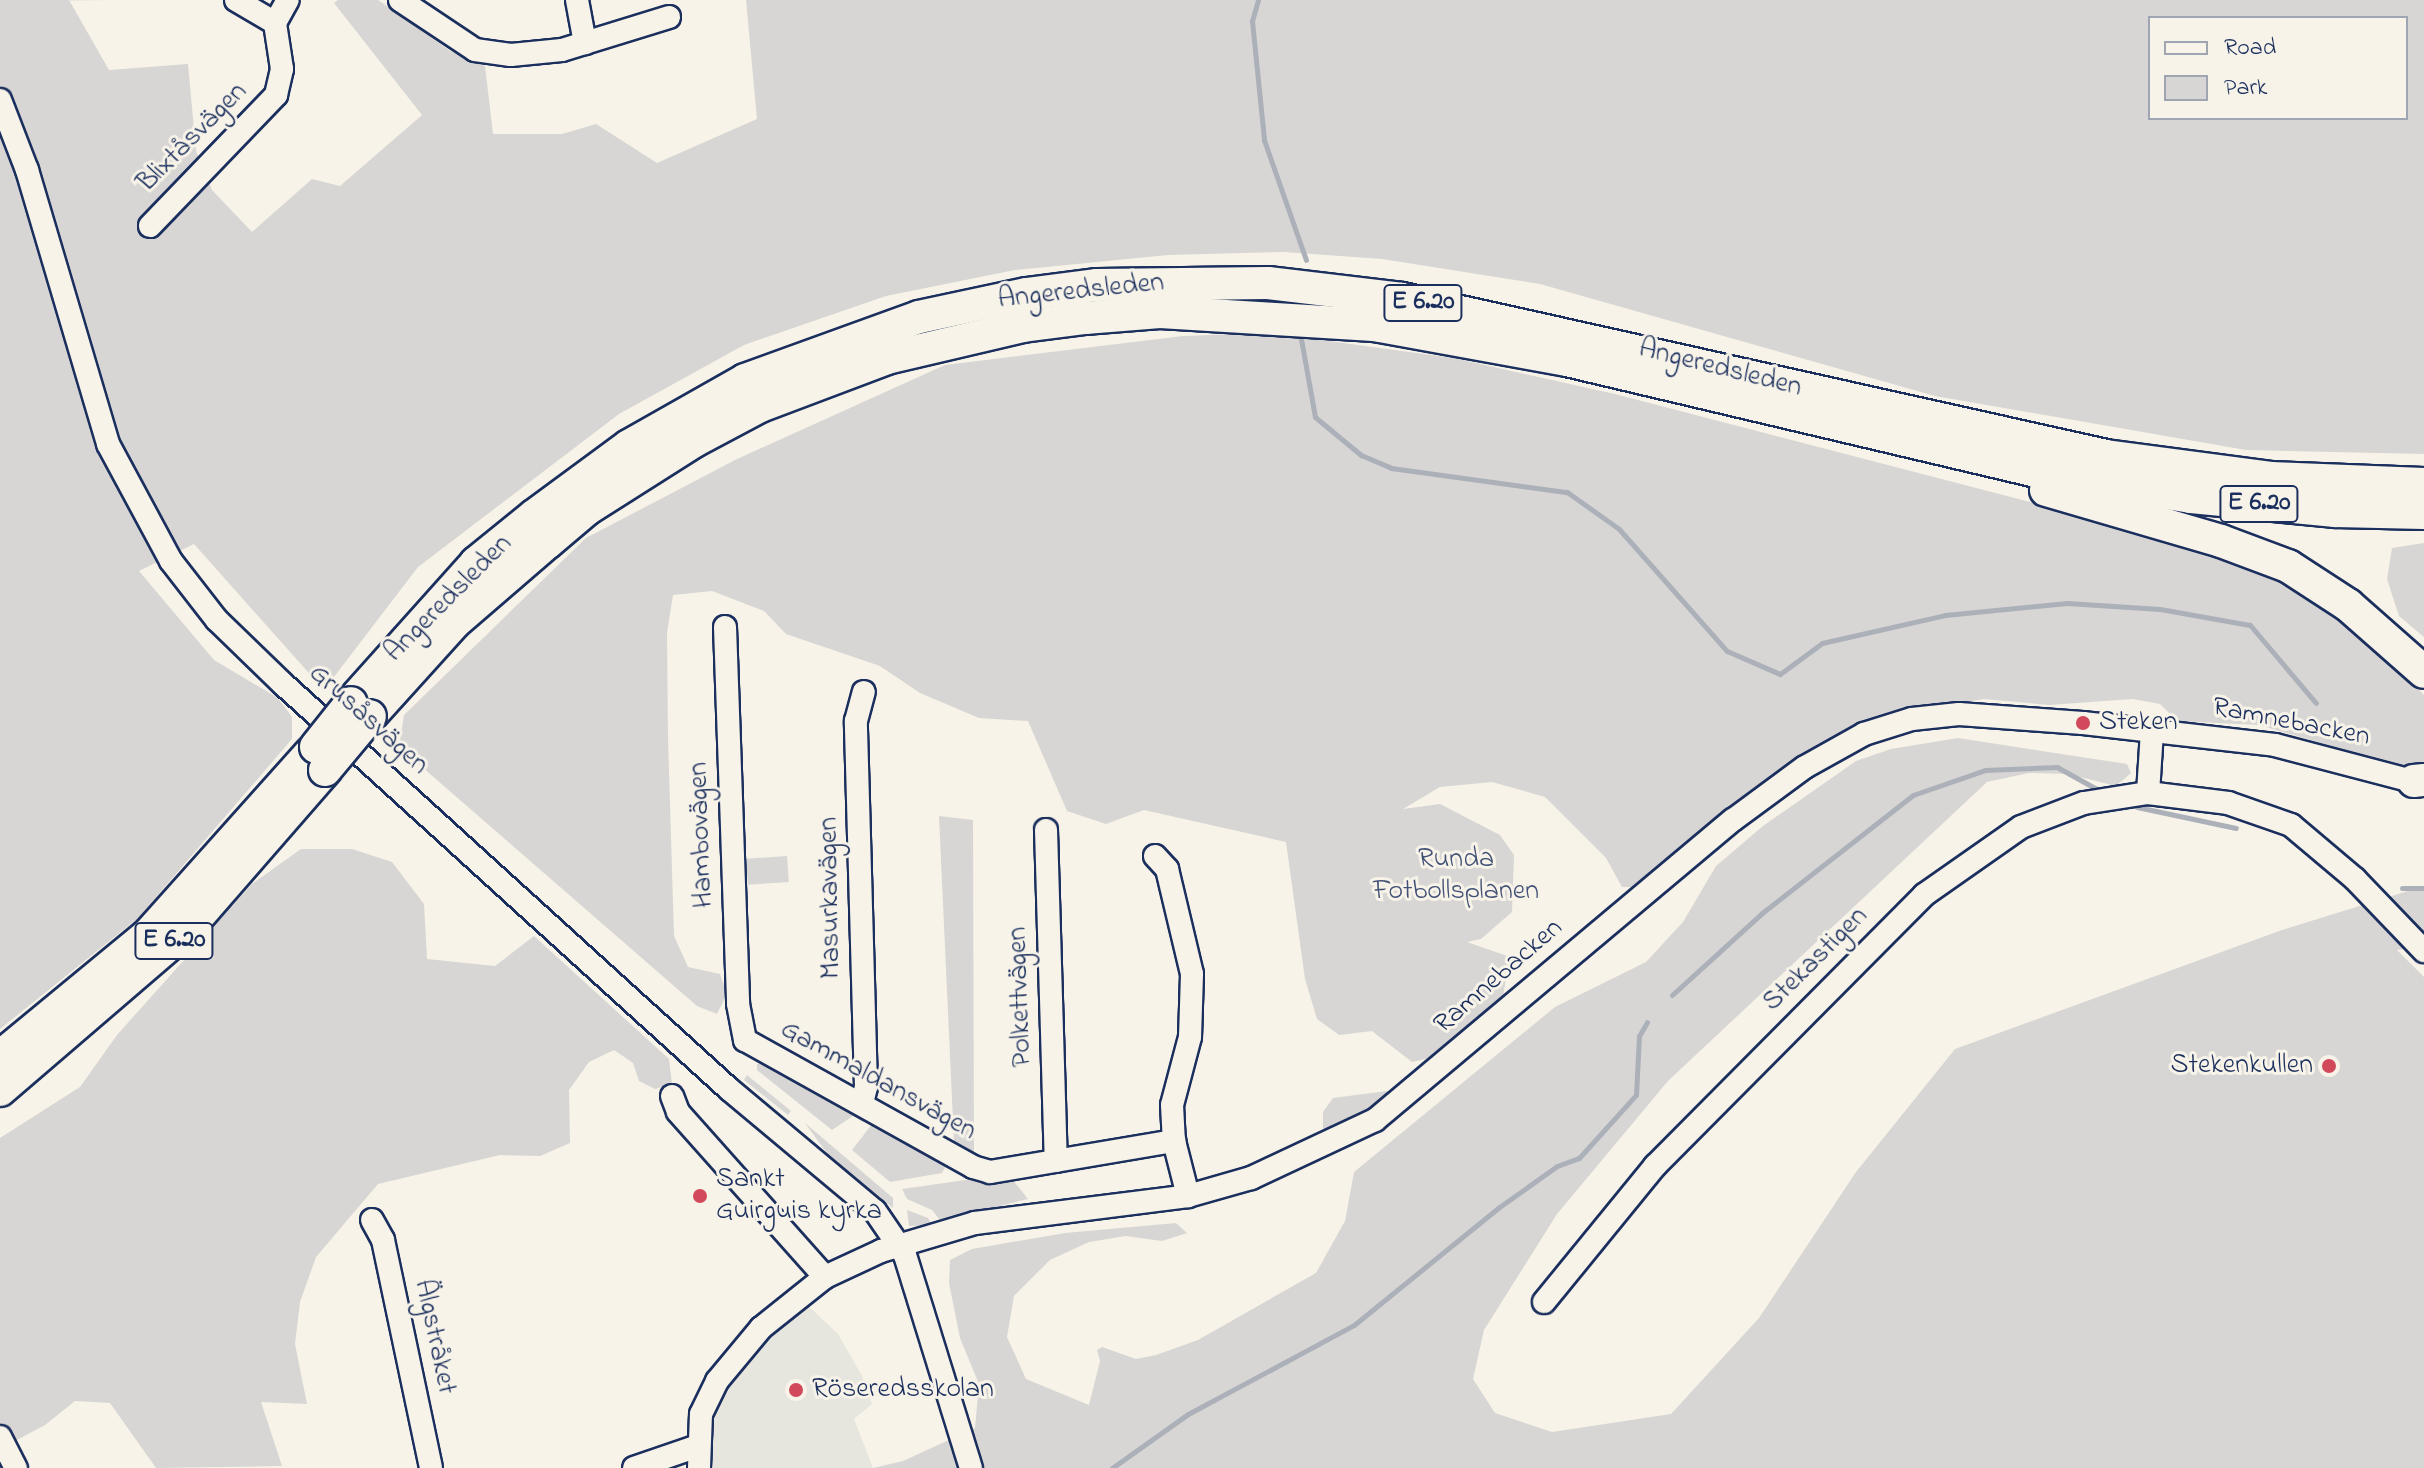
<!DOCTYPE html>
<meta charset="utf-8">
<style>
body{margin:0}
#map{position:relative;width:2424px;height:1468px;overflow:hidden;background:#f7f3e8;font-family:"Indie Flower",sans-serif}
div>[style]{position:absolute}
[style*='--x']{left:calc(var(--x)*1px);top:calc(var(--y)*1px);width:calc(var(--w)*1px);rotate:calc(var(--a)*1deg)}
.built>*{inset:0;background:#e6e5de}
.green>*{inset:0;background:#d7d6d4;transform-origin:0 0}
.stream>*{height:5px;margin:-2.5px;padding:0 2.5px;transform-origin:2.5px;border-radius:2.5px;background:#acb0b9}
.roads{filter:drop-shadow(2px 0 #1b2f5e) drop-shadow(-2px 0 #1b2f5e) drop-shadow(0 2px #1b2f5e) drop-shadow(0 -2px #1b2f5e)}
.minor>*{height:22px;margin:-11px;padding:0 11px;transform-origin:11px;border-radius:11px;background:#f7f3e8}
.highway>*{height:32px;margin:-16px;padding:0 16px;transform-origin:16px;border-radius:16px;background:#f7f3e8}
.bridges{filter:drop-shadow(2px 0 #1b2f5e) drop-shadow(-2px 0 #1b2f5e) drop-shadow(0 2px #1b2f5e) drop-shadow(0 -2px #1b2f5e)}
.highway-bridge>*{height:32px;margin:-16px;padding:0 16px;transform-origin:16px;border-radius:16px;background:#f7f3e8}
.dots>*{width:22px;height:22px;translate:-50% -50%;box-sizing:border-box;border:4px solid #f7f3e8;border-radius:50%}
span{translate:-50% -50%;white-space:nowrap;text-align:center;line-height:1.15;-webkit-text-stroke:6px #f7f3e8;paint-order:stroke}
.shield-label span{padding:2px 6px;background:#f7f3e8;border:2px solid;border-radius:6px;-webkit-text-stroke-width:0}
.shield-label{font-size:26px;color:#1b2f5e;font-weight:700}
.street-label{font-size:28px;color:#1b2f5e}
.poi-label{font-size:28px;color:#1b2f5e}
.left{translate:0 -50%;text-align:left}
.right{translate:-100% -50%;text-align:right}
.park-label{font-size:28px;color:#415076}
.legend{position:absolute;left:2148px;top:16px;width:260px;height:104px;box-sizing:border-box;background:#f7f3e8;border:2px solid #9fa5b1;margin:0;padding:10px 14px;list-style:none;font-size:24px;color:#1b2f5e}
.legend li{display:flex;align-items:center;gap:16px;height:40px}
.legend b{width:40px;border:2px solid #9fa5b1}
</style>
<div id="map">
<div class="built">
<div style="clip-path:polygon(804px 1302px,838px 1334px,862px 1376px,872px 1404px,854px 1419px,873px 1468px,708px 1468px,716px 1405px,742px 1361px)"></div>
</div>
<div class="green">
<div style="clip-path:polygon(evenodd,0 0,69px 0,109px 70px,188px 64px,196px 151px,212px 190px,252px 232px,312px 179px,340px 186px,422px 115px,334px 3px,338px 0,378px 0,450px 51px,485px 66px,493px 134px,562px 134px,596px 124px,657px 163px,757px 119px,746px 0,2424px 0,2424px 454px,2246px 450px,1935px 396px,1540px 284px,1382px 259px,1284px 252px,1168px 255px,1015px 270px,886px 296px,744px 345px,619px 414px,418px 567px,324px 690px,194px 544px,139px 571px,214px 660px,278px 698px,292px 717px,292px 739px,138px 918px,0 1029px,0 0,2150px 18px,2406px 18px,2406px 118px,2150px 118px,2150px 18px)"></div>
<div style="clip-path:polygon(1270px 333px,1453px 358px,1615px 394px,2080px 515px,2175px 543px,2291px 586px,2357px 626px,2424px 695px,2424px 773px,2259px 725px,2177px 721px,2160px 704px,2133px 699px,2049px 705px,1984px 699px,1895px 714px,1737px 805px,1633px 887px,1622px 887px,1606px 858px,1545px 797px,1492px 782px,1440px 787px,1403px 809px,1440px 804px,1500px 835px,1514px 855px,1512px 912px,1481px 939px,1467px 942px,1510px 957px,1502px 1001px,1434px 1057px,1412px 1062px,1372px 1031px,1339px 1035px,1317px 1019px,1305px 979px,1286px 842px,1144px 810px,1106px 824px,1067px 811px,1028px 721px,979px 718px,920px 693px,880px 666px,786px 634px,764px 611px,712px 591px,673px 595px,667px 633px,668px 738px,674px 936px,688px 967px,720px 974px,727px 994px,717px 1014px,697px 1006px,399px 747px,404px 715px,586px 538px,737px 459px,945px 365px,1183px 336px)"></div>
<div style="clip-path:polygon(2424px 543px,2424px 637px,2399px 616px,2387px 579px,2392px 548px)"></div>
<div style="clip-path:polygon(1958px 738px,2127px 764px,2131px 773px,2116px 786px,2068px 774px,2029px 773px,1987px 782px,1668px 1081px,1557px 1214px,1484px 1330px,1473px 1379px,1495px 1413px,1552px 1432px,1671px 1414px,1759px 1318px,1856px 1172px,1955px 1049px,2282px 930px,2424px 886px,2424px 946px,2397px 950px,2424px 977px,2424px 1468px,873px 1468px,903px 1461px,975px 1428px,979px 1384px,960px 1338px,949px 1283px,950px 1260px,972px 1249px,1065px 1233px,1176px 1223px,1187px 1233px,1162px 1241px,1126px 1236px,1089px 1242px,1050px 1260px,1014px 1296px,1007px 1337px,1026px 1379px,1089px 1405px,1100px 1361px,1097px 1350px,1102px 1347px,1136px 1359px,1156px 1355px,1198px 1340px,1316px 1273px,1345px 1221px,1354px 1172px,1555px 1007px,1646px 962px,1683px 922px,1716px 866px,1763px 826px,1856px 761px,1891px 749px)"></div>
<div style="clip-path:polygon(939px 816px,973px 820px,974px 1152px,954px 1143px)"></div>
<div style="clip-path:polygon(301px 849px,352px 849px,392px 862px,424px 904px,427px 959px,495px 966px,534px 936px,669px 1059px,672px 1084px,655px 1089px,639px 1081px,633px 1063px,614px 1050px,589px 1062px,569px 1090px,570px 1143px,540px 1156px,500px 1155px,378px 1184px,316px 1257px,300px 1302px,295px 1344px,307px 1404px,261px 1402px,282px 1466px,156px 1468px,110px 1403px,75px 1401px,45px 1425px,0 1449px,0 1138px,80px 1087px,117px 1035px,252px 884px)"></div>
<div style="left:787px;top:856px;width:26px;height:41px;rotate:86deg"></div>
<div style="clip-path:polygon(766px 1062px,868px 1115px,863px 1122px,853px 1116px,832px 1130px,757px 1070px,757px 1064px)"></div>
<div style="clip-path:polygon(747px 1075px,791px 1111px,788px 1115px,744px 1080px)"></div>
<div style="clip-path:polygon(1387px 1091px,1391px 1094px,1378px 1107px,1328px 1132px,1323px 1129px,1323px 1112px,1333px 1098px)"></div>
<div style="clip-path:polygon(876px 1119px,949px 1160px,942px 1173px,890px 1182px,852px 1150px)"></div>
<div style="clip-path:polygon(805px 1123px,893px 1198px,893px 1208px,832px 1160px)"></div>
<div style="clip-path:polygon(1008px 1174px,1028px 1199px,940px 1220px,932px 1210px,907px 1199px,902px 1189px)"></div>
<div style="clip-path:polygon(907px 1210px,928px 1218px,932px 1225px,909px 1226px)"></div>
</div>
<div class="stream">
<div style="--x:1258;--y:0;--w:22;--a:106"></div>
<div style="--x:1252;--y:21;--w:120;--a:84.2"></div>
<div style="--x:1264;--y:140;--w:127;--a:70.7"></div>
<div style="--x:1301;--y:339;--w:79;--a:79.8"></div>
<div style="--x:1315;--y:417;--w:60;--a:39.6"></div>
<div style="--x:1361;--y:455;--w:33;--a:23"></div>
<div style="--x:1391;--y:468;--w:178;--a:7.8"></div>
<div style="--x:1567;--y:492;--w:64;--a:35.4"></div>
<div style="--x:1619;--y:529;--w:163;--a:48.5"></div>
<div style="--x:1727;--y:651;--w:58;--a:23.5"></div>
<div style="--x:1780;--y:674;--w:52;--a:-36.4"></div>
<div style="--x:1822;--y:643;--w:126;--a:-12.8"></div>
<div style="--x:1945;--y:615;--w:123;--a:-5.6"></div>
<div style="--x:2067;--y:603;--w:93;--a:3.7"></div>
<div style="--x:2160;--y:609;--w:91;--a:10.1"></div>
<div style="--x:2250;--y:625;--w:102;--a:49.8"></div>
<div style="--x:2137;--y:807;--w:101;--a:12"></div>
<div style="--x:2402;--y:888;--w:22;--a:0"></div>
<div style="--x:1672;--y:995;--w:122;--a:-42.3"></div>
<div style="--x:1762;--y:913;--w:192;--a:-38"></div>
<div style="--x:1913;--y:795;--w:76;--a:-19.1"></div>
<div style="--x:1985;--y:770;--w:72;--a:-2.4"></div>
<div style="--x:2057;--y:767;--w:51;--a:29.1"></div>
<div style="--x:1112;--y:1468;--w:93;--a:-35.4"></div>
<div style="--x:1188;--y:1414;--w:188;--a:-28.2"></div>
<div style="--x:1354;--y:1325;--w:186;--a:-39.1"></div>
<div style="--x:1498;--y:1208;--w:72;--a:-35.4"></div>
<div style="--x:1557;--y:1166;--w:23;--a:-20"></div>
<div style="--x:1579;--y:1158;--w:85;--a:-47.9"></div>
<div style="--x:1636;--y:1095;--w:59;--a:-87.1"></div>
<div style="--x:1639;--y:1036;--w:16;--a:-60"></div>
</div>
<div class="roads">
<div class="minor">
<div style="--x:236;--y:0;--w:45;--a:30.5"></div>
<div style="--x:400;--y:0;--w:90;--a:33.7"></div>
<div style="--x:475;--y:50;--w:36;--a:8"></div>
<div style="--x:511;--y:55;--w:51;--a:-5.6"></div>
<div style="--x:562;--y:50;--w:112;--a:-17.1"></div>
<div style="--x:577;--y:0;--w:44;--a:79.5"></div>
<div style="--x:0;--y:100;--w:75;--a:68.9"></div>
<div style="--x:27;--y:170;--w:286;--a:73.5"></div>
<div style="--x:108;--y:444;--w:133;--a:61.7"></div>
<div style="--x:171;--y:561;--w:75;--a:52.1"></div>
<div style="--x:217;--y:620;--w:91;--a:44.1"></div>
<div style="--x:282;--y:683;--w:604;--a:42.25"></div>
<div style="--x:729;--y:1089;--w:190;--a:39.9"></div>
<div style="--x:875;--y:1211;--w:53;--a:55.7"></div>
<div style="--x:905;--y:1255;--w:223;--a:72.8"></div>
<div style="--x:150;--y:226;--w:182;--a:-46.1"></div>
<div style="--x:276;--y:95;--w:27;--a:-77"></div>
<div style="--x:282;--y:69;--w:47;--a:-98.7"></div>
<div style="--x:275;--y:23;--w:26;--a:-61"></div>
<div style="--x:725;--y:627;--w:377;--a:88"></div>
<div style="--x:738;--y:1004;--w:37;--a:79"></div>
<div style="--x:745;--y:1040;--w:261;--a:29.1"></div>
<div style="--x:973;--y:1167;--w:18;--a:16"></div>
<div style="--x:990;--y:1172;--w:187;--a:-9.6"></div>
<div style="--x:2148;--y:793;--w:81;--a:7.1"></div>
<div style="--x:2228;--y:803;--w:67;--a:19.2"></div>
<div style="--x:2291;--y:825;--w:84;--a:40.2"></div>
<div style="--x:2355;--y:879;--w:100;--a:46.2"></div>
<div style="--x:1046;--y:830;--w:331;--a:88.3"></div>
<div style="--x:1155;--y:856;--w:18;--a:47"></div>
<div style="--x:1167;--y:869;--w:108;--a:76.6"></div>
<div style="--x:1192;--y:974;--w:63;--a:91.8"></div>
<div style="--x:1190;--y:1037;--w:70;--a:104.8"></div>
<div style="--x:1172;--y:1105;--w:36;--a:87"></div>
<div style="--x:1174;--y:1141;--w:57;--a:75.7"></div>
<div style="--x:672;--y:1096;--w:17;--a:69"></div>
<div style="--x:678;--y:1112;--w:221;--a:48.3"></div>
<div style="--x:862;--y:1103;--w:16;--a:-76"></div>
<div style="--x:866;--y:1087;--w:366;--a:-91.6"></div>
<div style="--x:856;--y:721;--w:30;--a:-75"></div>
<div style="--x:372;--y:1220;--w:23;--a:61"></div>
<div style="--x:383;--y:1240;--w:233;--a:78.1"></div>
<div style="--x:1544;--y:1302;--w:176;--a:-50.8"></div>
<div style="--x:1655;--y:1166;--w:382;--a:-45.2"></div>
<div style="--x:1924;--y:895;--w:118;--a:-35"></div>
<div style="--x:2021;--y:827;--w:67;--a:-20.9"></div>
<div style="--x:2084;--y:803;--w:65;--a:-8.9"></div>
<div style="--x:2148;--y:793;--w:62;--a:-86.3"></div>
<div style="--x:0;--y:1437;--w:35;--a:63"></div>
<div style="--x:634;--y:1468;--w:68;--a:-19"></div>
<div style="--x:699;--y:1468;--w:54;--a:-87.9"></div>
<div style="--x:701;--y:1414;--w:37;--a:-64"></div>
<div style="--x:717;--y:1381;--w:69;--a:-50.3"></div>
<div style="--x:761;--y:1328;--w:82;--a:-38.6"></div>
<div style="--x:825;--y:1277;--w:62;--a:-24.9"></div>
<div style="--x:881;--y:1251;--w:98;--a:-16.6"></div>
<div style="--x:975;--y:1223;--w:215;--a:-7.2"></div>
<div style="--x:1188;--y:1196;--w:66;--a:-15.9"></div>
<div style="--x:1251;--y:1178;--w:137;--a:-25.1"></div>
<div style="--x:1375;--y:1120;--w:467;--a:-40"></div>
<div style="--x:1733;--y:820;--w:89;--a:-36.4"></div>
<div style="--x:1805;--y:767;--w:68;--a:-29.2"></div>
<div style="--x:1864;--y:734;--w:50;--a:-17.4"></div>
<div style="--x:1912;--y:719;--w:47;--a:-6.1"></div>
<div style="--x:1959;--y:714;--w:124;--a:4.2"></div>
<div style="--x:2083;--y:723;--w:193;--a:6.5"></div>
<div style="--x:2275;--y:745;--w:154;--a:14.7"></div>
</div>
<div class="highway">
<div style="--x:2046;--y:490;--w:182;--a:16.2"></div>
<div style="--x:2221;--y:541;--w:72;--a:20.5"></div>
<div style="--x:2288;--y:566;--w:72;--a:33"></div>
<div style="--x:2348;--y:605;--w:101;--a:41.4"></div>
<div style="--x:351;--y:703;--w:188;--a:-48.2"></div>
<div style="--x:476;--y:563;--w:75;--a:-39"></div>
<div style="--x:534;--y:516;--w:118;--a:-36.4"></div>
<div style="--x:629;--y:446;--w:133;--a:-29.6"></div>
<div style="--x:745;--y:380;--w:185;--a:-19.9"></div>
<div style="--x:919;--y:317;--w:109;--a:-12.1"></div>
<div style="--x:1026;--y:294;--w:72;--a:-7.2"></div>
<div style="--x:1097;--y:285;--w:171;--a:-0.7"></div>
<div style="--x:1268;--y:283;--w:135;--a:6.8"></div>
<div style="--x:1402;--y:299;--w:721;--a:12.57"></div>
<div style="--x:2106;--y:456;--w:166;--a:7.6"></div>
<div style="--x:2271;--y:478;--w:153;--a:2.2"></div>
<div style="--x:370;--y:716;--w:125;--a:-47.9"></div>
<div style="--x:454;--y:623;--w:124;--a:-40.8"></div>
<div style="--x:548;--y:542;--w:51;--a:-40.2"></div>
<div style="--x:587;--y:509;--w:127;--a:-32.4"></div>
<div style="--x:694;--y:441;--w:75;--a:-27.9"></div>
<div style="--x:760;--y:406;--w:136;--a:-20.7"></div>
<div style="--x:887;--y:358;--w:140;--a:-13.2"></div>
<div style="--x:1023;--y:326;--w:63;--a:-7.4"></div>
<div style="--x:1085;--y:318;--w:75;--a:-4.6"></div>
<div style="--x:1160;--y:312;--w:214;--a:3.5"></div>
<div style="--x:1374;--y:325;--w:196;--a:10.3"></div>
<div style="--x:1567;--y:360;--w:485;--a:13.3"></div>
<div style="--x:2039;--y:472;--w:154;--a:9.3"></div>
<div style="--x:2191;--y:497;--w:145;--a:5.6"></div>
<div style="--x:2335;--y:511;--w:89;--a:1.3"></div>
<div style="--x:2414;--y:781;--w:10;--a:-6"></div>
<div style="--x:0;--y:1057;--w:192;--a:-39.5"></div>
<div style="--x:148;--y:935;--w:244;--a:-48.2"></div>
<div style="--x:0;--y:1090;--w:247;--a:-40.7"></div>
<div style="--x:187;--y:929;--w:211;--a:-49"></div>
</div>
</div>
<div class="bridges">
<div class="highway-bridge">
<div style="--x:316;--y:747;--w:56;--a:-51.5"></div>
<div style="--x:325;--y:770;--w:70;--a:-50.2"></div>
</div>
</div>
<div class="dots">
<div style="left:2083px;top:723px;background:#d1495b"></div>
<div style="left:2329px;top:1066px;background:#d1495b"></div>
<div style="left:700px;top:1196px;background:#d1495b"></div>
<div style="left:796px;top:1390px;background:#d1495b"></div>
</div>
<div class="shield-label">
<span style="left:1423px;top:303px">E 6.20</span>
<span style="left:2259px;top:504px">E 6.20</span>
<span style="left:174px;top:941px">E 6.20</span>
</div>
<div class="street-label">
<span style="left:193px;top:138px;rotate:-45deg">Blixtåsvägen</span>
<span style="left:1081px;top:292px;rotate:-6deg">Angeredsleden</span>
<span style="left:1720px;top:369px;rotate:14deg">Angeredsleden</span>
<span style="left:449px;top:599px;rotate:-45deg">Angeredsleden</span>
<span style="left:368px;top:720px;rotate:42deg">Grusåsvägen</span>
<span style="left:2291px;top:723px;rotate:11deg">Ramnebacken</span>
<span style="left:702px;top:835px;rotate:-92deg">Hambovägen</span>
<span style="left:831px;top:898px;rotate:-91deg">Masurkavägen</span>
<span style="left:1816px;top:960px;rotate:-45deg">Stekastigen</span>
<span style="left:1499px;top:977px;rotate:-41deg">Ramnebacken</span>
<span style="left:1021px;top:997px;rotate:-92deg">Polkettvägen</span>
<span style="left:878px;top:1081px;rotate:29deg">Gammaldansvägen</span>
<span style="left:434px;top:1337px;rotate:78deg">Älgstråket</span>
</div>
<div class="poi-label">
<span class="left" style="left:2099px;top:723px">Steken</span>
<span class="right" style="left:2313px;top:1066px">Stekenkullen</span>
<span class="left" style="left:716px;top:1196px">Sankt<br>Guirguis kyrka</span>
<span class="left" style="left:812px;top:1390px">Röseredsskolan</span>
</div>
<div class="park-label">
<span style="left:1456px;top:876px">Runda<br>Fotbollsplanen</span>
</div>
<ul class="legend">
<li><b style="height:10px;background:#f7f3e8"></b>Road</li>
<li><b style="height:22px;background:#d7d6d4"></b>Park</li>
</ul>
</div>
